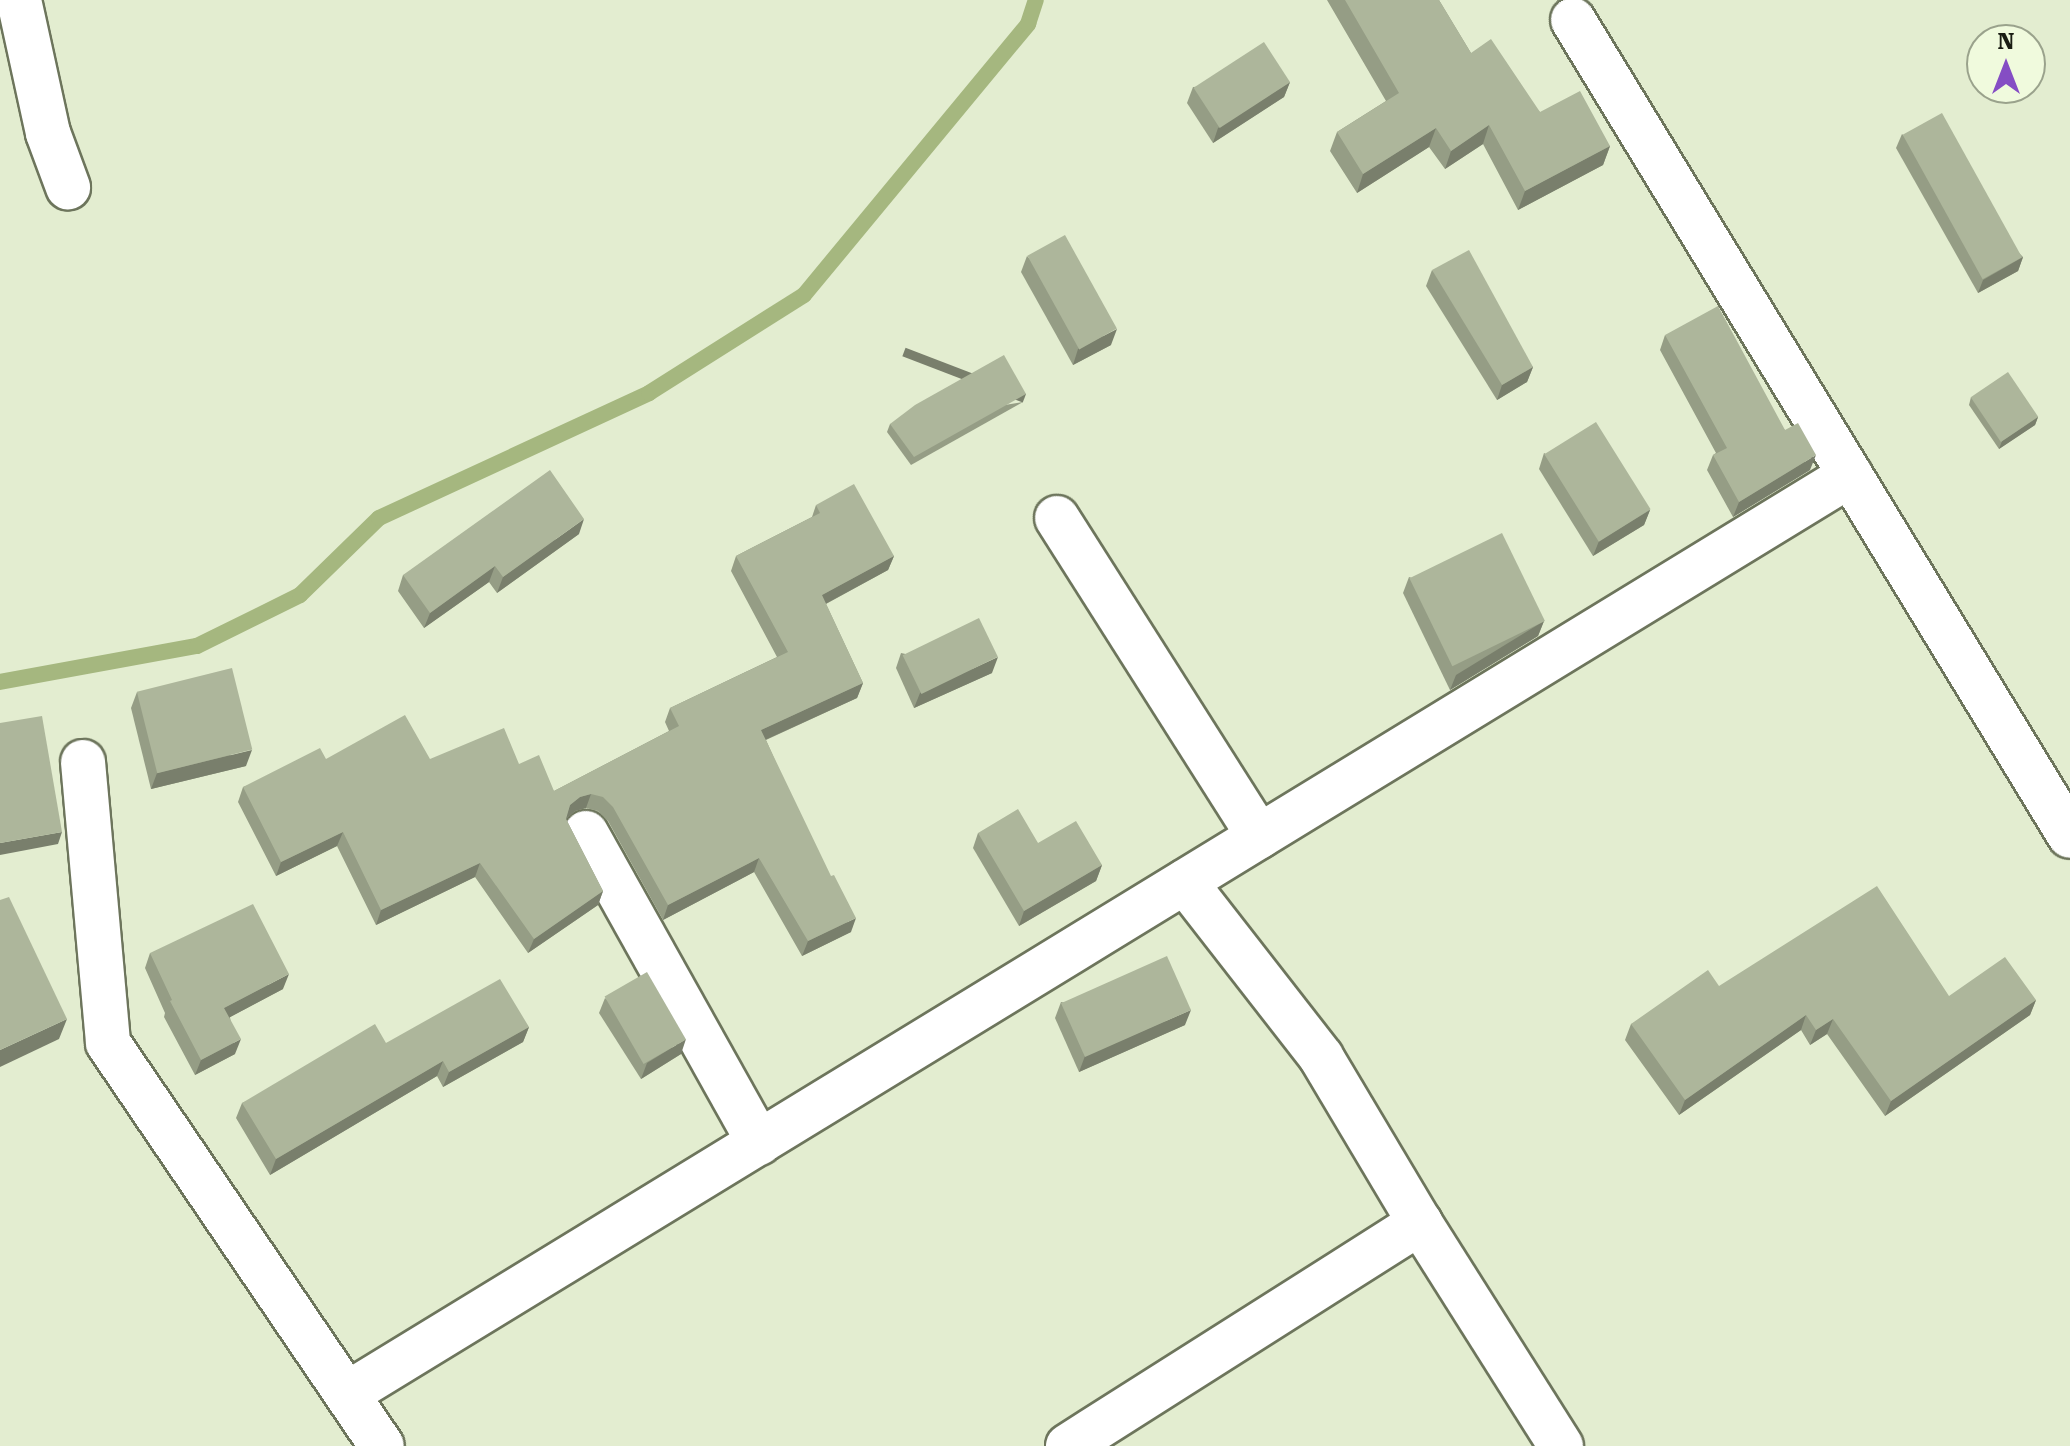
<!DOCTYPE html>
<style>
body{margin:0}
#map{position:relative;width:2070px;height:1446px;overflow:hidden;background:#e3edd0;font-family:"Roboto Serif",serif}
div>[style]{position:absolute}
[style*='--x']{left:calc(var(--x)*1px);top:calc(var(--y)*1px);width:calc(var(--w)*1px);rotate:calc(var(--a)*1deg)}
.stream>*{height:16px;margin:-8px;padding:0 8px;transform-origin:8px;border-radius:8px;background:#a5b77f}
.roads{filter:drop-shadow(2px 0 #6d755c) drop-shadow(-2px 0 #6d755c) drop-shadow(0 2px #6d755c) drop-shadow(0 -2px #6d755c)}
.street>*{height:44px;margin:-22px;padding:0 22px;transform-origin:22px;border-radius:22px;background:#fff}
.wall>*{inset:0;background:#959d85}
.shaded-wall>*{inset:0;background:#797f6c;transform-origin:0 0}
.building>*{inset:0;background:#adb69b;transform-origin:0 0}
span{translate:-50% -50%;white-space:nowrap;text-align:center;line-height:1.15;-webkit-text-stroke:6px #f0fadd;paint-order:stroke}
.north{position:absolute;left:1966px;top:24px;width:80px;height:80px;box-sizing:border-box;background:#f0fadd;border:2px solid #9aa28c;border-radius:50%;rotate:0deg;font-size:22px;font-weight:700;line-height:32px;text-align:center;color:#1a1d13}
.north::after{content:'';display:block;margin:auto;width:28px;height:36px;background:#854dc4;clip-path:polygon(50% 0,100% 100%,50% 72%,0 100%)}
</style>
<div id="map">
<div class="stream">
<div style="--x:0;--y:682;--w:200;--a:-10.4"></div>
<div style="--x:197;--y:646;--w:115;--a:-26.3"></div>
<div style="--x:300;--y:595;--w:110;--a:-44.3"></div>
<div style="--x:379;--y:518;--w:298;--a:-24.8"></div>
<div style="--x:649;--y:393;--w:183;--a:-32.3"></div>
<div style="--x:804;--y:295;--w:352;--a:-50.4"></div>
<div style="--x:1028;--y:24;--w:25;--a:-72"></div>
</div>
<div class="roads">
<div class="street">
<div style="--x:19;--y:0;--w:136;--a:77.7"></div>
<div style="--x:48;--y:133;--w:58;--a:69.7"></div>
<div style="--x:1573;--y:20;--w:955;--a:58.66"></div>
<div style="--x:1057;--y:518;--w:377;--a:57.6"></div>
<div style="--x:83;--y:762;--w:282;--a:84.9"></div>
<div style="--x:108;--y:1043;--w:487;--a:55.8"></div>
<div style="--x:586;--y:833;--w:355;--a:60.8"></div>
<div style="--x:1185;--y:882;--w:222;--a:52.1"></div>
<div style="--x:1321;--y:1057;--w:193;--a:59.2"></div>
<div style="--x:1420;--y:1223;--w:264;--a:57.7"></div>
<div style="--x:347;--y:1394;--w:1762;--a:-31.44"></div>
<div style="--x:1068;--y:1446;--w:417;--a:-32.4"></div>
</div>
</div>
<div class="wall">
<div style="clip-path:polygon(1327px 0,1439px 0,1471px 53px,1540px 112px,1610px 146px,1603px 165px,1518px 210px,1483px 144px,1445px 169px,1429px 147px,1357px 193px,1330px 151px,1337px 132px,1386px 101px)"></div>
<div style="clip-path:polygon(1290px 82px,1284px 97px,1213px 143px,1187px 103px,1193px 87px)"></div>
<div style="clip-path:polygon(1902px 134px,2023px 257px,2018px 271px,1978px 293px,1896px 148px)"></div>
<div style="clip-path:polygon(1027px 256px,1111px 345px,1073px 365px,1021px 272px)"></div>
<div style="clip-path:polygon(1432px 270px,1533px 367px,1527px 382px,1497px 400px,1426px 286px)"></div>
<div style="clip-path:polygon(1665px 335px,1785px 430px,1810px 470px,1733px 517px,1707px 470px,1713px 455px,1716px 453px,1660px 350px)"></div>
<div style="clip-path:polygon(1971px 397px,2038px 417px,2035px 425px,1999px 449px,1969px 405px)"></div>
<div style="clip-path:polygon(1023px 402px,911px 465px,887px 432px,890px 424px)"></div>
<div style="clip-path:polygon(1544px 453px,1650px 510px,1644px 525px,1593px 556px,1539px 469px)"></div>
<div style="clip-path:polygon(816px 505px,894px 556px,888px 570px,826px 604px,863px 683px,857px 698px,766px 740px,851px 932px,802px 956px,754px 872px,663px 920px,608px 821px,598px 811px,586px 808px,575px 811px,566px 819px,603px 891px,598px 905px,528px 953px,475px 877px,376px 925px,337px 846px,276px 876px,238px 802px,243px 787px,326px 759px,430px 759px,519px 764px,554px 791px,669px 731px,665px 722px,670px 708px,777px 657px,731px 571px,736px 556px,812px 517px)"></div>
<div style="clip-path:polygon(579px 534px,497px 593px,489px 582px,424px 628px,398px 591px,403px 575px)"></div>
<div style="clip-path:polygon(1409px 577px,1544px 621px,1538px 636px,1450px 690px,1403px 593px)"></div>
<div style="clip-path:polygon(901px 653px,992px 673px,914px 708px,896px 668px)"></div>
<div style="clip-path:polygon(137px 692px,246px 766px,151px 789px,131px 708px)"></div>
<div style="clip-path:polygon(978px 833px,1038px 843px,1102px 865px,1096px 881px,1019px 926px,973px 848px)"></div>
<div style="clip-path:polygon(150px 953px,283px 989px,230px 1017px,235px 1054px,195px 1075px,164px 1017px,165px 1013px,145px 968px)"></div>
<div style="clip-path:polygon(1719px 986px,1949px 996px,2036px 1000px,2030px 1015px,1885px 1116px,1827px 1034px,1810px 1045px,1801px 1030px,1679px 1115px,1625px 1040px,1631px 1024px)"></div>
<div style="clip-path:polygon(605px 998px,681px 1054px,641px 1079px,599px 1013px)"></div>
<div style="clip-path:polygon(1061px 1002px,1185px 1025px,1079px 1072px,1055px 1018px)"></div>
<div style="clip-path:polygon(529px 1027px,523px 1042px,443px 1087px,437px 1076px,270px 1175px,236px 1118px,242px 1103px,386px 1043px)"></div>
</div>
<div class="shaded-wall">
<div style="clip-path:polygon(1290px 82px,1284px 97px,1213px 143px,1218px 128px)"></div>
<div style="clip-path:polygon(1489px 125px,1483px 144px,1445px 169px,1451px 151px)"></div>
<div style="clip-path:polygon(1436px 128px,1429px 147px,1357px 193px,1363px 174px)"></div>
<div style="clip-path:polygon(1610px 146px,1603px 165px,1518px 210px,1525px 191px)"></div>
<div style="clip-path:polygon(2023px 257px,2018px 271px,1978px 293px,1983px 280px)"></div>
<div style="clip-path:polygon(1117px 329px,1111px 345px,1073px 365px,1078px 349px)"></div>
<div style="clip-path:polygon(1533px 367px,1527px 382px,1497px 400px,1502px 385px)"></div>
<div style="left:1026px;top:394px;width:9px;height:129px;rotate:111deg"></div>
<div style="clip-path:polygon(2038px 417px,2035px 425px,1999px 449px,2002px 441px)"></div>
<div style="clip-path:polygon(1816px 455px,1810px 470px,1733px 517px,1739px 502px)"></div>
<div style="clip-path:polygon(1650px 510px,1644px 525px,1593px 556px,1599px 541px)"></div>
<div style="clip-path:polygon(584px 519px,579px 534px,497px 593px,503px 577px)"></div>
<div style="clip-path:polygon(894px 556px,888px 570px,816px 609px,822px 595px)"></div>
<div style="clip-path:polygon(495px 566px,489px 582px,424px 628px,430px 613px)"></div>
<div style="clip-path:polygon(1544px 621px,1538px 636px,1450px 690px,1456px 675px)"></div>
<div style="clip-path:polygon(998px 657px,992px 673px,914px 708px,920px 693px)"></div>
<div style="clip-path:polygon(863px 683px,857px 698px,756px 744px,761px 730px)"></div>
<div style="clip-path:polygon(252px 750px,246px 766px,151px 789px,157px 773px)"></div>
<div style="clip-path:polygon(591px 794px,586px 808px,575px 811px,565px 820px,570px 805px,580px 797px)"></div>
<div style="clip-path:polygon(62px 832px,58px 844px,0 855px,0 843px)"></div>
<div style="clip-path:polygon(343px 832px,337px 846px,276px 876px,281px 862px)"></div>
<div style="clip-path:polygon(759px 858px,754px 872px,663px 920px,668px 905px)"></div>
<div style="clip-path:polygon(480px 863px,475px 877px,376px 925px,381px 910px)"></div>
<div style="clip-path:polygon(1102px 865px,1096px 881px,1019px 926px,1024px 911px)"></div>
<div style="clip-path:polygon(603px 891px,598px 905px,528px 953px,534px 939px)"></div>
<div style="clip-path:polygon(856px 918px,851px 932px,802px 956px,808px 941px)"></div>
<div style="clip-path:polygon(289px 974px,283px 989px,219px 1023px,224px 1008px)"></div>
<div style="clip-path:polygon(2036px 1000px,2030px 1015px,1885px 1116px,1891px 1101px)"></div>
<div style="clip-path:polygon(1191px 1010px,1185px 1025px,1079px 1072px,1085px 1056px)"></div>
<div style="clip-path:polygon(1806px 1015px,1801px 1030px,1679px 1115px,1685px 1100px)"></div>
<div style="clip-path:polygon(67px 1019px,59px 1039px,0 1067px,0 1050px)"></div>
<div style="clip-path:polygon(1833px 1019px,1827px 1034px,1810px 1045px,1816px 1030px)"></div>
<div style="clip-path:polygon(529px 1027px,523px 1042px,443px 1087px,449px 1072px)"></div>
<div style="clip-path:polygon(241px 1039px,235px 1054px,195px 1075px,201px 1060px)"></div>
<div style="clip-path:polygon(686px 1039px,681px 1054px,641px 1079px,647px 1063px)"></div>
<div style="clip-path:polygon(443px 1061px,437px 1076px,270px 1175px,276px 1159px)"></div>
</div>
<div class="building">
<div style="clip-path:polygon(1345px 0,1439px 0,1471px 53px,1491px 39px,1540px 112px,1580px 91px,1610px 146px,1525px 191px,1489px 125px,1451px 151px,1436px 128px,1363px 174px,1337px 132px,1399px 93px)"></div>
<div style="left:1264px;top:42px;width:48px;height:84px;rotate:57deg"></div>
<div style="left:1942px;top:113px;width:165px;height:45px;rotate:61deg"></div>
<div style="left:1065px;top:235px;width:107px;height:43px;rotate:61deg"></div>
<div style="clip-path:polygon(1469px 250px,1533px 367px,1502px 385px,1432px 270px)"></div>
<div style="clip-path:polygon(1718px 306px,1785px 430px,1798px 423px,1816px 455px,1739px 502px,1713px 455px,1727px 448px,1665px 335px)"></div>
<div style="clip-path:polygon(1004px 355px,1026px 394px,914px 457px,890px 424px,915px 405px)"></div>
<div style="left:2008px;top:372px;width:54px;height:45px;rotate:56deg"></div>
<div style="left:1596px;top:422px;width:103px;height:61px;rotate:58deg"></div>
<div style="clip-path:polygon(550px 470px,584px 519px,503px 577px,495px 566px,430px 613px,403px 575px)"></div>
<div style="clip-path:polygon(854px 484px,894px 556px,822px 595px,863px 683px,761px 730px,831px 876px,834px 875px,856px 918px,808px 941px,759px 858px,668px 905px,613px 807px,603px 797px,591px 794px,580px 797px,570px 805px,566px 819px,603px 891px,534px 939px,480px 863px,381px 910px,343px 832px,281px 862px,243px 787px,320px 748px,326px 759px,405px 715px,430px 759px,504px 728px,519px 764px,539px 755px,554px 791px,679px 726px,670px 708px,788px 652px,736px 556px,820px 513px,816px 505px)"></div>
<div style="left:1502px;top:533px;width:98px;height:103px;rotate:64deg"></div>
<div style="left:979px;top:618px;width:43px;height:85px;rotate:64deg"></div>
<div style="left:232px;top:668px;width:84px;height:98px;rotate:76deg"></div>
<div style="clip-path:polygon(42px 716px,62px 832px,0 843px,0 723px)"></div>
<div style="clip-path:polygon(1018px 809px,1038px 843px,1076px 821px,1102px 865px,1024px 911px,978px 833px)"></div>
<div style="clip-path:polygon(1877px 886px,1949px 996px,2005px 957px,2036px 1000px,1891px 1101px,1833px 1019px,1816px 1030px,1806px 1015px,1685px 1100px,1631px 1024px,1708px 970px,1719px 986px)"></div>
<div style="clip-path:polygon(9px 897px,67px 1019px,0 1050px,0 900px)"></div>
<div style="clip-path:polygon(253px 904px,289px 974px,224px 1008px,241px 1039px,201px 1060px,170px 1001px,172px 1000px,150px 953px)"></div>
<div style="left:1167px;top:956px;width:59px;height:116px;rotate:66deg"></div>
<div style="left:647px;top:972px;width:78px;height:49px;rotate:60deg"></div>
<div style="clip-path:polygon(500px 979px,529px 1027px,449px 1072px,443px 1061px,276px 1159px,242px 1103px,375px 1024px,386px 1043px)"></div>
</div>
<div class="north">N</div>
</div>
